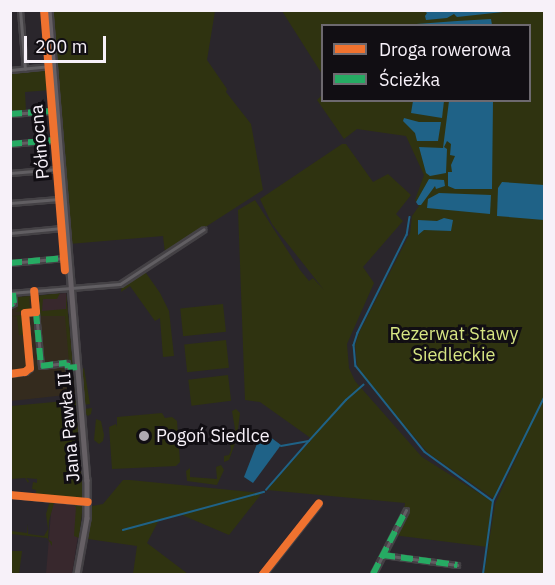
<!DOCTYPE html>
<meta charset="utf-8">
<style>
body{margin:0}
#map{position:relative;width:555px;height:585px;overflow:hidden;background:#2a262c;font-family:"IBM Plex Sans",sans-serif}
div>[style]{position:absolute}
[style*='--x']{left:calc(var(--x)*1px);top:calc(var(--y)*1px);width:calc(var(--w)*1px);rotate:calc(var(--a)*1deg)}
.commercial>*{inset:0;background:#38282d}
.medical>*{inset:0;background:#342b1e}
.green>*{inset:0;background:#2f3310;transform-origin:0 0}
.water>*{inset:0;background:#1f6287}
.stream>*{height:1.5px;margin:-0.75px;padding:0 0.75px;transform-origin:0.75px;border-radius:0.75px;background:#1f6287}
.roads{filter:drop-shadow(2px 0 #444145) drop-shadow(-2px 0 #444145) drop-shadow(0 2px #444145) drop-shadow(0 -2px #444145)}
.minor>*{height:3px;margin:-1.5px;padding:0 1.5px;transform-origin:1.5px;border-radius:1.5px;background:#615e62}
.secondary>*{height:4.5px;margin:-2.25px;padding:0 2.25px;transform-origin:2.25px;border-radius:2.25px;background:#666065}
.quiet>*{height:6px;margin-top:-3px;transform-origin:0;background:repeating-linear-gradient(90deg,#26ab63 0 12px,transparent 0 18px)}
.cycleway>*{height:8px;margin:-4px;padding:0 4px;transform-origin:4px;border-radius:4px;background:#ef722f}
.dots>*{width:16px;height:16px;translate:-50% -50%;box-sizing:border-box;border:3px solid #110e13;border-radius:50%}
span{translate:-50% -50%;white-space:nowrap;text-align:center;line-height:1.15;-webkit-text-stroke:6px #110e13;paint-order:stroke}
.street-label{font-size:18px;color:#f7f1f9}
.park-label{font-size:18px;color:#d7e683}
.poi-label{font-size:18px;color:#f7f1f9}
.left{translate:0 -50%;text-align:left}
.frame{position:absolute;inset:0;border:12px solid #f7f1f9;pointer-events:none}
.legend{position:absolute;left:321px;top:24px;width:210px;height:78px;box-sizing:border-box;background:#110e13;border:2px solid #6d696f;margin:0;padding:8px 10px;list-style:none;font-size:18px;color:#f7f1f9}
.legend li{display:flex;align-items:center;gap:12px;height:30px}
.legend b{width:30px;border:2px solid #6d696f}
.scale{position:absolute;left:24px;top:36px;width:82px;height:27px;box-sizing:border-box;border:3px solid #f7f1f9;border-top:0;padding-left:8px;font-size:18px;line-height:21px;white-space:nowrap;color:#f7f1f9;-webkit-text-stroke:4px #110e13;paint-order:stroke}
</style>
<div id="map">
<div class="commercial">
<div style="clip-path:polygon(66px 293px,68px 315px,38px 314px,36px 300px,56px 298px,56px 294px)"></div>
<div style="clip-path:polygon(52px 501px,83px 504px,72px 574px,46px 574px)"></div>
</div>
<div class="medical">
<div style="clip-path:polygon(33px 296px,38px 314px,68px 315px,75px 394px,11px 401px,11px 298px,16px 300px,16px 297px)"></div>
</div>
<div class="green">
<div style="clip-path:polygon(50px 11px,215px 11px,207px 60px,227px 89px,226px 92px,251px 124px,263px 190px,165px 253px,163px 236px,69px 244px)"></div>
<div style="clip-path:polygon(282px 11px,544px 11px,544px 574px,484px 574px,495px 504px,528px 432px,494px 499px,428px 453px,362px 376px,357px 365px,355px 345px,359px 333px,410px 233px,412px 216px,419px 206px,415px 200px,424px 175px,406px 136px,357px 129px,344px 139px,317px 100px,322px 95px,322px 100px,530px 100px,530px 26px,322px 26px,322px 74px)"></div>
<div style="clip-path:polygon(48px 68px,50px 90px,25px 92px,26px 111px,11px 112px,11px 71px)"></div>
<div style="clip-path:polygon(342px 144px,346px 144px,373px 182px,388px 174px,411px 195px,396px 214px,403px 221px,363px 267px,374px 283px,347px 344px,349px 368px,355px 381px,422px 457px,493px 502px,488px 547px,393px 535px,407px 511px,404px 510px,405px 503px,267px 490px,312px 439px,260px 402px,245px 400px,238px 210px,255px 200px,300px 270px,309px 281px,313px 278px,324px 290px,272px 224px,260px 199px)"></div>
<div style="clip-path:polygon(142px 272px,146px 273px,160px 293px,169px 311px,174px 356px,163px 357px,160px 318px,155px 321px,130px 286px,121px 292px,122px 285px)"></div>
<div style="clip-path:polygon(60px 293px,57px 299px,43px 299px,42px 311px,66px 309px,66px 293px,73px 367px,69px 362px,65px 316px,38px 316px,36px 296px)"></div>
<div style="clip-path:polygon(32px 296px,29px 298px,30px 310px,15px 312px,18px 310px,16px 297px)"></div>
<div style="left:223px;top:304px;width:28px;height:43px;rotate:84deg"></div>
<div style="clip-path:polygon(23px 315px,26px 340px,23px 335px,19px 335px,17px 317px,12px 316px)"></div>
<div style="left:226px;top:340px;width:28px;height:42px;rotate:84deg"></div>
<div style="clip-path:polygon(84px 368px,90px 404px,83px 405px,84px 409px,92px 408px,91px 414px,88px 416px,83px 412px,80px 371px)"></div>
<div style="left:228px;top:375px;width:26px;height:40px;rotate:83deg"></div>
<div style="clip-path:polygon(76px 400px,83px 499px,36px 495px,36px 490px,32px 489px,33px 482px,37px 483px,37px 479px,26px 478px,29px 481px,28px 483px,25px 478px,11px 479px,11px 406px)"></div>
<div style="clip-path:polygon(236px 409px,240px 413px,237px 438px,229px 460px,224px 462px,224px 456px,229px 455px,231px 450px,230px 441px,235px 440px,236px 435px,232px 411px)"></div>
<div style="clip-path:polygon(162px 413px,165px 418px,172px 417px,177px 421px,180px 462px,176px 466px,112px 469px,109px 427px,116px 424px,117px 427px,117px 417px)"></div>
<div style="clip-path:polygon(96px 419px,101px 421px,104px 435px,103px 441px,99px 444px,94px 440px)"></div>
<div style="clip-path:polygon(221px 465px,224px 470px,217px 485px,187px 481px,186px 471px,190px 468px,190px 477px,217px 479px,216px 467px)"></div>
<div style="clip-path:polygon(123px 480px,130px 480px,262px 493px,229px 535px,182px 515px,159px 520px,147px 543px,188px 574px,133px 574px,137px 546px,88px 539px,92px 506px,103px 504px)"></div>
<div style="clip-path:polygon(50px 501px,57px 502px,54px 503px,49px 521px,48px 539px,52px 542px,52px 546px,47px 538px,11px 534px,11px 531px,27px 533px,28px 524px,28px 534px,44px 536px,48px 529px,46px 514px)"></div>
<div style="clip-path:polygon(71px 503px,83px 504px,79px 538px,74px 536px,76px 507px)"></div>
<div style="clip-path:polygon(11px 551px,22px 551px,19px 574px,11px 574px)"></div>
</div>
<div class="water">
<div style="clip-path:polygon(424px 11px,513px 11px,457px 17px,454px 14px,447px 18px,426px 20px,425px 16px,427px 13px)"></div>
<div style="clip-path:polygon(491px 19px,492px 25px,403px 25px,457px 21px)"></div>
<div style="clip-path:polygon(413px 101px,444px 101px,442px 118px,411px 113px)"></div>
<div style="clip-path:polygon(449px 101px,493px 101px,492px 189px,455px 189px,448px 186px,448px 172px,452px 172px,451px 165px,455px 156px,450px 155px,451px 144px,447px 141px,444px 147px,447px 149px,446px 173px,430px 176px,426px 173px,419px 147px,443px 148px)"></div>
<div style="clip-path:polygon(404px 118px,419px 122px,441px 122px,438px 141px,417px 141px,415px 133px,403px 121px)"></div>
<div style="clip-path:polygon(429px 179px,444px 180px,445px 186px,436px 189px,435px 186px,421px 205px,418px 205px,416px 202px)"></div>
<div style="clip-path:polygon(502px 182px,544px 185px,544px 220px,497px 216px,498px 188px)"></div>
<div style="clip-path:polygon(439px 193px,491px 195px,490px 214px,427px 208px,428px 199px)"></div>
<div style="clip-path:polygon(444px 218px,453px 220px,451px 231px,424px 230px,418px 235px,418px 220px,437px 221px)"></div>
<div style="clip-path:polygon(262px 431px,281px 445px,253px 483px,244px 477px)"></div>
</div>
<div class="stream">
<div style="--x:410;--y:217;--w:18;--a:99"></div>
<div style="--x:407;--y:235;--w:110;--a:116.6"></div>
<div style="--x:358;--y:333;--w:13;--a:108"></div>
<div style="--x:354;--y:345;--w:21;--a:85"></div>
<div style="--x:356;--y:366;--w:110;--a:51.3"></div>
<div style="--x:425;--y:452;--w:84;--a:35.8"></div>
<div style="--x:281;--y:446;--w:28;--a:-10"></div>
<div style="--x:309;--y:441;--w:55;--a:-47.9"></div>
<div style="--x:346;--y:400;--w:23;--a:-41"></div>
<div style="--x:266;--y:490;--w:64;--a:-48.8"></div>
<div style="--x:123;--y:530;--w:146;--a:-15.1"></div>
<div style="--x:483;--y:574;--w:74;--a:-82.2"></div>
<div style="--x:493;--y:501;--w:115;--a:-63.7"></div>
</div>
<div class="roads">
<div class="minor">
<div style="--x:20;--y:10;--w:59;--a:85.2"></div>
<div style="--x:44;--y:10;--w:261;--a:85.4"></div>
<div style="--x:10;--y:70;--w:41;--a:-5.6"></div>
<div style="--x:10;--y:114;--w:43;--a:-4"></div>
<div style="--x:10;--y:144;--w:45;--a:-5.1"></div>
<div style="--x:10;--y:173;--w:48;--a:-4.8"></div>
<div style="--x:10;--y:203;--w:49;--a:-4.7"></div>
<div style="--x:10;--y:233;--w:52;--a:-5.5"></div>
<div style="--x:10;--y:263;--w:55;--a:-5.2"></div>
<div style="--x:10;--y:293;--w:110;--a:-4.7"></div>
<div style="--x:120;--y:284;--w:100;--a:-33.2"></div>
<div style="--x:10;--y:305;--w:4;--a:-27"></div>
<div style="--x:14;--y:303;--w:10;--a:-96"></div>
<div style="--x:36;--y:312;--w:54;--a:84.7"></div>
<div style="--x:41;--y:366;--w:26;--a:-7"></div>
<div style="--x:67;--y:363;--w:5;--a:79"></div>
<div style="--x:68;--y:368;--w:9;--a:-6"></div>
<div style="--x:10;--y:374;--w:15;--a:-8"></div>
<div style="--x:25;--y:372;--w:6;--a:-39"></div>
<div style="--x:30;--y:368;--w:55;--a:-95.2"></div>
<div style="--x:25;--y:313;--w:11;--a:-5"></div>
<div style="--x:36;--y:312;--w:21;--a:-95"></div>
<div style="--x:10;--y:495;--w:76;--a:5.3"></div>
<div style="--x:383;--y:555;--w:75;--a:7.7"></div>
<div style="--x:263;--y:574;--w:90;--a:-51.7"></div>
<div style="--x:373;--y:574;--w:72;--a:-62.7"></div>
</div>
<div class="secondary">
<div style="--x:49;--y:10;--w:472;--a:85.4"></div>
<div style="--x:87;--y:480;--w:38;--a:90"></div>
<div style="--x:87;--y:518;--w:57;--a:100.1"></div>
</div>
</div>
<div class="quiet">
<div style="--x:10;--y:114;--w:43;--a:-4"></div>
<div style="--x:10;--y:144;--w:45;--a:-5.1"></div>
<div style="--x:10;--y:263;--w:55;--a:-5.2"></div>
<div style="--x:10;--y:305;--w:4;--a:-27"></div>
<div style="--x:14;--y:303;--w:10;--a:-96"></div>
<div style="--x:36;--y:312;--w:54;--a:84.7"></div>
<div style="--x:41;--y:366;--w:26;--a:-7"></div>
<div style="--x:67;--y:363;--w:5;--a:79"></div>
<div style="--x:68;--y:368;--w:9;--a:-6"></div>
<div style="--x:383;--y:555;--w:75;--a:7.7"></div>
<div style="--x:373;--y:574;--w:72;--a:-62.7"></div>
</div>
<div class="cycleway">
<div style="--x:44;--y:10;--w:261;--a:85.4"></div>
<div style="--x:10;--y:374;--w:15;--a:-8"></div>
<div style="--x:25;--y:372;--w:6;--a:-39"></div>
<div style="--x:30;--y:368;--w:55;--a:-95.2"></div>
<div style="--x:25;--y:313;--w:11;--a:-5"></div>
<div style="--x:36;--y:312;--w:21;--a:-95"></div>
<div style="--x:10;--y:495;--w:78;--a:5.1"></div>
<div style="--x:263;--y:574;--w:90;--a:-51.7"></div>
</div>
<div class="dots">
<div style="left:144px;top:436px;background:#afaab1"></div>
</div>
<div class="street-label">
<span style="left:40px;top:142px;rotate:-95deg">Północna</span>
<span style="left:69px;top:427px;rotate:-95deg">Jana Pawła II</span>
</div>
<div class="park-label">
<span style="left:454px;top:345px">Rezerwat Stawy<br>Siedleckie</span>
</div>
<div class="poi-label">
<span class="left" style="left:156px;top:436px">Pogoń Siedlce</span>
</div>
<div class="frame"></div>
<ul class="legend">
<li><b style="height:8px;background:#ef722f"></b>Droga rowerowa</li>
<li><b style="height:8px;background:#26ab63"></b>Ścieżka</li>
</ul>
<div class="scale">200 m</div>
</div>
